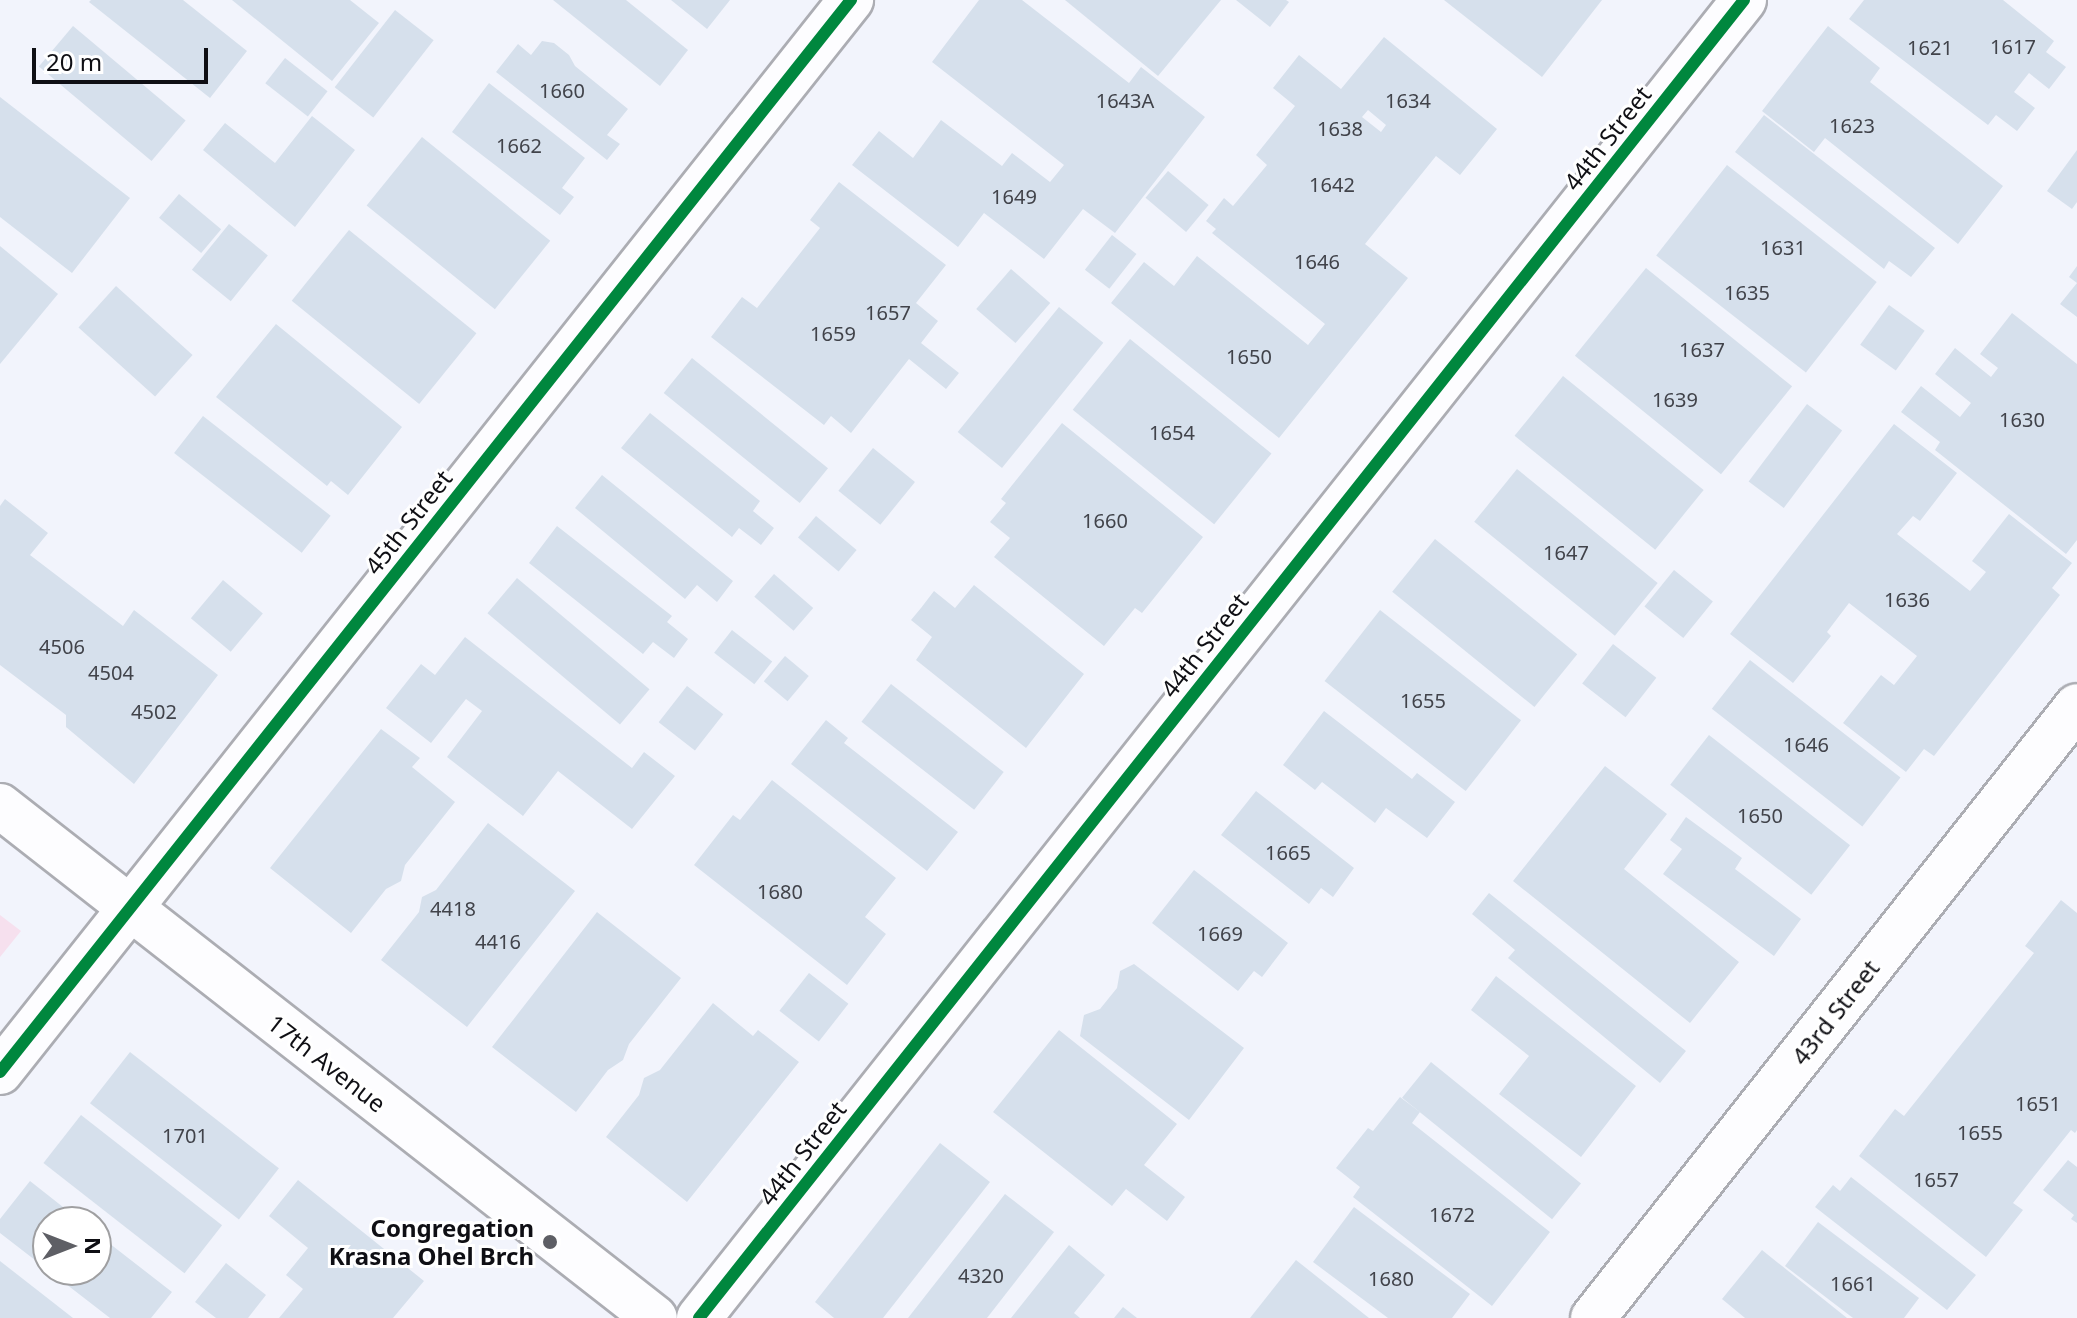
<!DOCTYPE html>
<style>
body{margin:0}
#map{position:relative;width:2077px;height:1318px;overflow:hidden;background:#f2f4fc;font-family:"Noto Sans",sans-serif}
div>[style]{position:absolute}
[style*='--x']{left:calc(var(--x)*1px);top:calc(var(--y)*1px);width:calc(var(--w)*1px);rotate:calc(var(--a)*1deg)}
.green>*{inset:0;background:#f6e0ee}
.building>*{inset:0;background:#d6e0ec;transform-origin:0 0}
.roads{filter:drop-shadow(2px 0 #acadb3) drop-shadow(-2px 0 #acadb3) drop-shadow(0 2px #acadb3) drop-shadow(0 -2px #acadb3)}
.minor>*{height:44px;margin:-22px;padding:0 22px;transform-origin:22px;border-radius:22px;background:#fdfdff}
.cycleway>*{height:12px;margin:-6px;padding:0 6px;transform-origin:6px;border-radius:6px;background:#00873e}
.dots>*{width:22px;height:22px;translate:-50% -50%;box-sizing:border-box;border:4px solid #fff;border-radius:50%}
span{translate:-50% -50%;white-space:nowrap;text-align:center;line-height:1.15;-webkit-text-stroke:6px #fff;paint-order:stroke}
.number-label{font-size:20px;color:#41434a}
.number-label span{-webkit-text-stroke-width:0}
.street-label{font-size:24px;color:#0f0f14}
.poi-label{font-size:24px;color:#0f0f14;font-weight:700}
.right{translate:-100% -50%;text-align:right}
.north{position:absolute;left:32px;top:1206px;width:80px;height:80px;box-sizing:border-box;background:#fff;border:2px solid #9f9fa1;border-radius:50%;rotate:90deg;font-size:22px;font-weight:700;line-height:32px;text-align:center;color:#0f0f14}
.north::after{content:'';display:block;margin:auto;width:28px;height:36px;background:#5e5f65;clip-path:polygon(50% 0,100% 100%,50% 72%,0 100%)}
.scale{position:absolute;left:32px;top:48px;width:176px;height:36px;box-sizing:border-box;border:4px solid #0f0f14;border-top:0;padding-left:10px;font-size:24px;line-height:28px;white-space:nowrap;color:#0f0f14;-webkit-text-stroke:6px #fff;paint-order:stroke}
</style>
<div id="map">
<div class="green">
<div style="clip-path:polygon(0 915px,21px 931px,0 957px)"></div>
</div>
<div class="building">
<div style="clip-path:polygon(91px 0,183px 0,247px 51px,210px 98px,89px 2px)"></div>
<div style="clip-path:polygon(232px 0,350px 0,379px 23px,332px 81px)"></div>
<div style="clip-path:polygon(553px 0,626px 0,688px 50px,660px 86px)"></div>
<div style="clip-path:polygon(671px 0,730px 0,707px 29px)"></div>
<div style="clip-path:polygon(979px 0,1022px 0,1129px 83px,1141px 67px,1205px 117px,1115px 233px,1083px 209px,1044px 259px,984px 213px,958px 247px,852px 165px,879px 131px,913px 158px,941px 120px,1002px 166px,1012px 153px,1050px 182px,1064px 165px,932px 62px)"></div>
<div style="clip-path:polygon(1065px 0,1221px 0,1158px 76px)"></div>
<div style="clip-path:polygon(1236px 0,1286px 0,1289px 2px,1270px 27px)"></div>
<div style="clip-path:polygon(1444px 0,1602px 0,1542px 77px)"></div>
<div style="clip-path:polygon(1864px 0,2003px 0,2054px 41px,2046px 52px,2066px 67px,2049px 89px,2029px 73px,2014px 92px,2035px 108px,2017px 131px,1996px 115px,1988px 125px,1849px 19px)"></div>
<div style="left:395px;top:10px;width:49px;height:98px;rotate:38deg"></div>
<div style="left:73px;top:26px;width:147px;height:53px;rotate:40deg"></div>
<div style="clip-path:polygon(1828px 26px,1880px 68px,1870px 82px,2003px 186px,1958px 244px,1825px 138px,1814px 152px,1762px 111px)"></div>
<div style="clip-path:polygon(evenodd,1384px 37px,1497px 129px,1460px 175px,1436px 156px,1365px 244px,1408px 278px,1279px 438px,1111px 303px,1144px 262px,1174px 286px,1197px 256px,1308px 345px,1325px 324px,1212px 233px,1216px 229px,1206px 221px,1224px 198px,1233px 206px,1267px 165px,1256px 155px,1295px 106px,1273px 88px,1299px 55px,1341px 89px,1384px 37px,1368px 110px,1386px 125px,1381px 132px,1362px 117px,1368px 110px)"></div>
<div style="clip-path:polygon(542px 41px,554px 43px,569px 55px,575px 66px,628px 109px,607px 135px,620px 144px,607px 160px,496px 72px,518px 44px,531px 55px)"></div>
<div style="left:285px;top:58px;width:54px;height:32px;rotate:38deg"></div>
<div style="clip-path:polygon(489px 83px,585px 158px,562px 188px,574px 197px,560px 215px,452px 132px)"></div>
<div style="clip-path:polygon(0 97px,130px 198px,72px 273px,0 217px)"></div>
<div style="clip-path:polygon(1764px 115px,1935px 248px,1911px 277px,1889px 261px,1884px 269px,1735px 152px)"></div>
<div style="clip-path:polygon(312px 116px,355px 150px,295px 227px,203px 150px,225px 123px,275px 163px)"></div>
<div style="left:422px;top:137px;width:165px;height:88px;rotate:39deg"></div>
<div style="clip-path:polygon(2077px 150px,2077px 202px,2072px 209px,2047px 191px)"></div>
<div style="left:1727px;top:165px;width:190px;height:115px;rotate:38deg"></div>
<div style="left:1168px;top:171px;width:53px;height:35px;rotate:40deg"></div>
<div style="clip-path:polygon(839px 182px,946px 265px,916px 303px,938px 321px,921px 343px,959px 373px,946px 389px,909px 359px,851px 433px,831px 416px,824px 425px,711px 337px,742px 297px,757px 308px,820px 228px,810px 220px)"></div>
<div style="left:179px;top:194px;width:55px;height:31px;rotate:40deg"></div>
<div style="left:229px;top:224px;width:50px;height:59px;rotate:39deg"></div>
<div style="left:349px;top:230px;width:164px;height:91px;rotate:39deg"></div>
<div style="left:1112px;top:235px;width:31px;height:44px;rotate:38deg"></div>
<div style="clip-path:polygon(0 246px,58px 294px,0 364px)"></div>
<div style="clip-path:polygon(2077px 266px,2077px 317px,2060px 304px,2077px 283px,2069px 277px)"></div>
<div style="left:1646px;top:268px;width:188px;height:113px;rotate:39deg"></div>
<div style="left:1011px;top:269px;width:52px;height:53px;rotate:41deg"></div>
<div style="left:116px;top:286px;width:103px;height:56px;rotate:42deg"></div>
<div style="left:1889px;top:305px;width:44px;height:49px;rotate:36deg"></div>
<div style="left:1059px;top:307px;width:57px;height:161px;rotate:39deg"></div>
<div style="clip-path:polygon(2012px 313px,2077px 364px,2077px 540px,2066px 554px,1935px 450px,1940px 442px,1901px 412px,1921px 386px,1960px 417px,1971px 403px,1935px 374px,1955px 348px,1991px 377px,1998px 368px,1980px 354px)"></div>
<div style="clip-path:polygon(276px 324px,402px 427px,348px 495px,331px 481px,327px 486px,216px 397px)"></div>
<div style="left:1130px;top:339px;width:182px;height:91px;rotate:39deg"></div>
<div style="left:692px;top:358px;width:175px;height:45px;rotate:39deg"></div>
<div style="left:1563px;top:376px;width:181px;height:77px;rotate:39deg"></div>
<div style="left:1807px;top:404px;width:44px;height:97px;rotate:37deg"></div>
<div style="clip-path:polygon(650px 413px,760px 501px,753px 511px,774px 528px,761px 545px,739px 528px,732px 537px,621px 448px)"></div>
<div style="left:203px;top:416px;width:162px;height:47px;rotate:38deg"></div>
<div style="clip-path:polygon(1062px 423px,1203px 537px,1142px 613px,1135px 608px,1104px 646px,994px 557px,1010px 538px,990px 522px,1006px 503px,1001px 499px)"></div>
<div style="clip-path:polygon(1894px 424px,1957px 473px,1920px 521px,1913px 516px,1897px 534px,1970px 591px,1986px 572px,1972px 561px,2009px 514px,2072px 563px,2052px 588px,2060px 595px,1934px 756px,1924px 749px,1906px 772px,1843px 723px,1881px 675px,1894px 685px,1917px 656px,1849px 603px,1827px 632px,1831px 636px,1793px 683px,1730px 634px)"></div>
<div style="left:873px;top:448px;width:54px;height:55px;rotate:39deg"></div>
<div style="left:1517px;top:469px;width:181px;height:68px;rotate:39deg"></div>
<div style="clip-path:polygon(602px 475px,733px 581px,717px 602px,697px 585px,685px 599px,575px 508px)"></div>
<div style="clip-path:polygon(5px 499px,48px 533px,30px 555px,123px 626px,134px 610px,218px 675px,134px 784px,66px 727px,66px 715px,0 665px,0 506px)"></div>
<div style="left:816px;top:516px;width:53px;height:28px;rotate:40deg"></div>
<div style="clip-path:polygon(557px 526px,672px 616px,667px 622px,688px 639px,674px 658px,653px 642px,643px 654px,529px 563px)"></div>
<div style="left:1435px;top:539px;width:183px;height:68px;rotate:39deg"></div>
<div style="left:1674px;top:570px;width:50px;height:47px;rotate:39deg"></div>
<div style="left:774px;top:574px;width:52px;height:30px;rotate:41deg"></div>
<div style="left:517px;top:578px;width:173px;height:46px;rotate:40deg"></div>
<div style="left:223px;top:580px;width:52px;height:50px;rotate:40deg"></div>
<div style="clip-path:polygon(974px 585px,1084px 674px,1026px 748px,916px 660px,932px 637px,911px 620px,921px 608px,934px 591px,955px 608px)"></div>
<div style="left:1380px;top:610px;width:179px;height:90px;rotate:38deg"></div>
<div style="left:732px;top:630px;width:51px;height:29px;rotate:38deg"></div>
<div style="clip-path:polygon(465px 637px,632px 768px,644px 752px,675px 776px,632px 829px,558px 771px,523px 816px,447px 757px,482px 711px,466px 699px,431px 743px,386px 708px,421px 664px,435px 675px)"></div>
<div style="left:1613px;top:644px;width:55px;height:50px;rotate:38deg"></div>
<div style="left:785px;top:656px;width:31px;height:33px;rotate:40deg"></div>
<div style="left:1750px;top:660px;width:191px;height:62px;rotate:38deg"></div>
<div style="left:891px;top:684px;width:143px;height:48px;rotate:38deg"></div>
<div style="left:687px;top:686px;width:46px;height:46px;rotate:38deg"></div>
<div style="clip-path:polygon(1324px 711px,1412px 779px,1417px 773px,1455px 802px,1427px 838px,1386px 808px,1375px 823px,1322px 782px,1315px 790px,1283px 765px)"></div>
<div style="clip-path:polygon(826px 720px,848px 738px,844px 743px,958px 832px,927px 871px,791px 764px)"></div>
<div style="clip-path:polygon(381px 729px,420px 758px,412px 767px,455px 802px,405px 865px,401px 881px,386px 889px,351px 933px,270px 868px)"></div>
<div style="left:1709px;top:735px;width:179px;height:63px;rotate:38deg"></div>
<div style="clip-path:polygon(1605px 766px,1667px 814px,1624px 869px,1739px 962px,1690px 1023px,1513px 881px)"></div>
<div style="clip-path:polygon(772px 780px,896px 878px,865px 917px,886px 934px,847px 985px,694px 865px,733px 815px,740px 820px)"></div>
<div style="clip-path:polygon(1256px 791px,1354px 868px,1333px 897px,1321px 888px,1309px 904px,1221px 835px)"></div>
<div style="clip-path:polygon(1686px 817px,1742px 858px,1735px 869px,1801px 919px,1774px 956px,1663px 874px,1682px 849px,1670px 840px)"></div>
<div style="clip-path:polygon(488px 823px,575px 891px,467px 1027px,381px 960px,419px 912px,422px 897px,436px 890px)"></div>
<div style="clip-path:polygon(1194px 870px,1288px 943px,1262px 977px,1254px 971px,1238px 991px,1152px 923px)"></div>
<div style="clip-path:polygon(1489px 893px,1686px 1051px,1660px 1083px,1508px 958px,1515px 950px,1472px 914px)"></div>
<div style="clip-path:polygon(2061px 900px,2077px 913px,2077px 1130px,2075px 1133px,2071px 1130px,2013px 1203px,2023px 1210px,1986px 1257px,1859px 1156px,1895px 1109px,1904px 1116px,2034px 953px,2025px 946px)"></div>
<div style="clip-path:polygon(597px 912px,681px 978px,629px 1044px,623px 1060px,608px 1070px,576px 1112px,492px 1047px)"></div>
<div style="clip-path:polygon(1134px 964px,1244px 1048px,1189px 1120px,1080px 1036px,1084px 1015px,1100px 1009px,1117px 988px,1120px 971px)"></div>
<div style="left:809px;top:973px;width:50px;height:48px;rotate:38deg"></div>
<div style="clip-path:polygon(1496px 976px,1636px 1086px,1581px 1157px,1499px 1094px,1529px 1056px,1471px 1010px)"></div>
<div style="clip-path:polygon(713px 1003px,753px 1036px,758px 1030px,799px 1062px,687px 1202px,606px 1137px,639px 1095px,644px 1078px,660px 1070px)"></div>
<div style="clip-path:polygon(1059px 1030px,1177px 1124px,1144px 1165px,1185px 1197px,1167px 1221px,1126px 1189px,1112px 1206px,993px 1112px)"></div>
<div style="left:130px;top:1052px;width:189px;height:65px;rotate:38deg"></div>
<div style="left:1431px;top:1062px;width:193px;height:46px;rotate:39deg"></div>
<div style="clip-path:polygon(1400px 1097px,1420px 1112px,1412px 1123px,1550px 1232px,1492px 1306px,1353px 1197px,1360px 1187px,1336px 1168px,1368px 1128px,1373px 1131px)"></div>
<div style="left:81px;top:1115px;width:179px;height:61px;rotate:38deg"></div>
<div style="clip-path:polygon(940px 1143px,990px 1182px,883px 1318px,834px 1318px,815px 1302px)"></div>
<div style="clip-path:polygon(2068px 1160px,2077px 1167px,2077px 1223px,2071px 1219px,2074px 1215px,2043px 1190px)"></div>
<div style="clip-path:polygon(1851px 1177px,1976px 1275px,1947px 1310px,1815px 1207px,1833px 1185px,1840px 1191px)"></div>
<div style="clip-path:polygon(298px 1180px,424px 1281px,393px 1318px,279px 1318px,303px 1289px,286px 1275px,308px 1248px,269px 1216px)"></div>
<div style="clip-path:polygon(30px 1181px,82px 1222px,48px 1222px,48px 1270px,96px 1270px,96px 1233px,172px 1292px,151px 1318px,110px 1318px,0 1233px,0 1219px)"></div>
<div style="clip-path:polygon(1005px 1194px,1054px 1232px,987px 1318px,908px 1318px)"></div>
<div style="clip-path:polygon(1354px 1207px,1470px 1294px,1452px 1318px,1388px 1318px,1313px 1262px)"></div>
<div style="clip-path:polygon(1818px 1222px,1919px 1298px,1904px 1318px,1853px 1318px,1785px 1266px)"></div>
<div style="clip-path:polygon(1069px 1245px,1105px 1275px,1074px 1313px,1080px 1318px,1011px 1318px)"></div>
<div style="clip-path:polygon(1762px 1250px,1847px 1318px,1745px 1318px,1722px 1299px)"></div>
<div style="clip-path:polygon(1296px 1260px,1369px 1318px,1250px 1318px)"></div>
<div style="clip-path:polygon(0 1261px,73px 1318px,0 1318px)"></div>
<div style="clip-path:polygon(226px 1263px,266px 1295px,248px 1318px,216px 1318px,195px 1302px)"></div>
<div style="clip-path:polygon(1123px 1307px,1137px 1318px,1114px 1318px)"></div>
</div>
<div class="roads">
<div class="minor">
<div style="--x:0;--y:806;--w:831;--a:38.01"></div>
<div style="--x:0;--y:1072;--w:1369;--a:-51.56"></div>
<div style="--x:699;--y:1318;--w:1682;--a:-51.59"></div>
<div style="--x:1593;--y:1318;--w:780;--a:-51.66"></div>
</div>
</div>
<div class="cycleway">
<div style="--x:0;--y:1072;--w:1369;--a:-51.56"></div>
<div style="--x:699;--y:1318;--w:1682;--a:-51.59"></div>
</div>
<div class="dots">
<div style="left:550px;top:1242px;background:#5e5f65"></div>
</div>
<div class="number-label">
<span style="left:2013px;top:46px">1617</span>
<span style="left:1930px;top:47px">1621</span>
<span style="left:562px;top:90px">1660</span>
<span style="left:1125px;top:100px">1643A</span>
<span style="left:1408px;top:100px">1634</span>
<span style="left:1852px;top:125px">1623</span>
<span style="left:1340px;top:128px">1638</span>
<span style="left:519px;top:145px">1662</span>
<span style="left:1332px;top:184px">1642</span>
<span style="left:1014px;top:196px">1649</span>
<span style="left:1783px;top:247px">1631</span>
<span style="left:1317px;top:261px">1646</span>
<span style="left:1747px;top:292px">1635</span>
<span style="left:888px;top:312px">1657</span>
<span style="left:833px;top:333px">1659</span>
<span style="left:1702px;top:349px">1637</span>
<span style="left:1249px;top:356px">1650</span>
<span style="left:1675px;top:399px">1639</span>
<span style="left:2022px;top:419px">1630</span>
<span style="left:1172px;top:432px">1654</span>
<span style="left:1105px;top:520px">1660</span>
<span style="left:1566px;top:552px">1647</span>
<span style="left:1907px;top:599px">1636</span>
<span style="left:62px;top:646px">4506</span>
<span style="left:111px;top:672px">4504</span>
<span style="left:1423px;top:700px">1655</span>
<span style="left:154px;top:711px">4502</span>
<span style="left:1806px;top:744px">1646</span>
<span style="left:1760px;top:815px">1650</span>
<span style="left:1288px;top:852px">1665</span>
<span style="left:780px;top:891px">1680</span>
<span style="left:453px;top:908px">4418</span>
<span style="left:1220px;top:933px">1669</span>
<span style="left:498px;top:941px">4416</span>
<span style="left:2038px;top:1103px">1651</span>
<span style="left:1980px;top:1132px">1655</span>
<span style="left:185px;top:1135px">1701</span>
<span style="left:1936px;top:1179px">1657</span>
<span style="left:1452px;top:1214px">1672</span>
<span style="left:981px;top:1275px">4320</span>
<span style="left:1391px;top:1278px">1680</span>
<span style="left:1853px;top:1283px">1661</span>
</div>
<div class="street-label">
<span style="left:1607px;top:138px;rotate:-52deg">44th Street</span>
<span style="left:408px;top:522px;rotate:-52deg">45th Street</span>
<span style="left:1204px;top:645px;rotate:-52deg">44th Street</span>
<span style="left:1835px;top:1012px;rotate:-52deg">43rd Street</span>
<span style="left:327px;top:1063px;rotate:38deg">17th Avenue</span>
<span style="left:802px;top:1153px;rotate:-52deg">44th Street</span>
</div>
<div class="poi-label">
<span class="right" style="left:534px;top:1242px">Congregation<br>Krasna Ohel Brch</span>
</div>
<div class="north">N</div>
<div class="scale">20 m</div>
</div>
